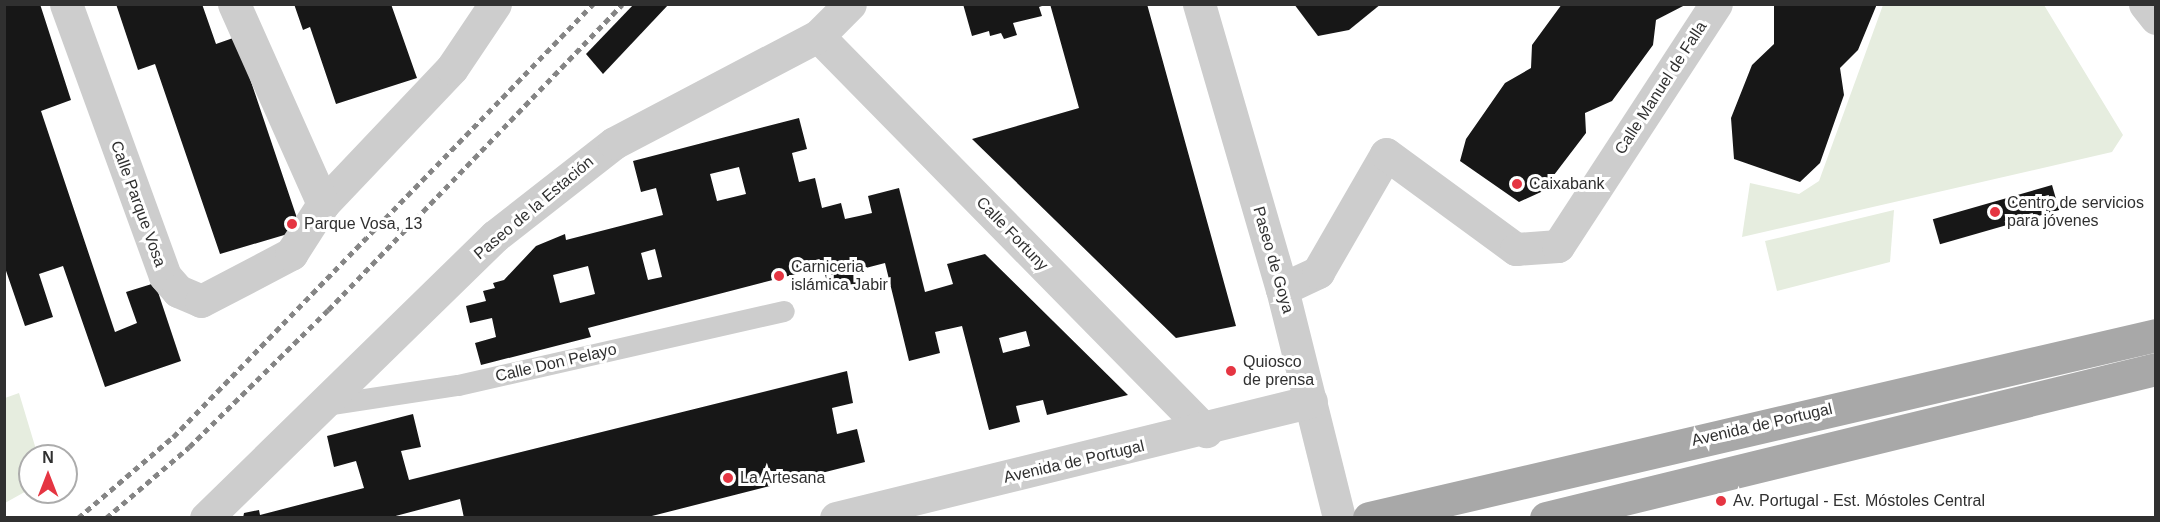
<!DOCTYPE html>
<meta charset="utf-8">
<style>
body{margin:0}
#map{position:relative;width:2160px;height:522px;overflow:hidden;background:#fff;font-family:Arial,sans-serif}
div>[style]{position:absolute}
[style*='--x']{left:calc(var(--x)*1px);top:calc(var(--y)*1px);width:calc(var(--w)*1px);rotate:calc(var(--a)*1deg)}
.green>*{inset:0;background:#e6eddf}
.building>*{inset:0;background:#171717;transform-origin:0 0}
.lane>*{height:21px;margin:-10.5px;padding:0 10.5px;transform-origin:10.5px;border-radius:10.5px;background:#cdcdcd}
.street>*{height:33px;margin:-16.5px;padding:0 16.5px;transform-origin:16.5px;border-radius:16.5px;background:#cdcdcd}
.primary>*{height:33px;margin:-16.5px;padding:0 16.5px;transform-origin:16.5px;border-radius:16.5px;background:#a8a8a8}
.rail>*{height:4.5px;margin-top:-2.25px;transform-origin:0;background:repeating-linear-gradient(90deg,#858585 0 6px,transparent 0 10.5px)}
.dots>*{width:16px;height:16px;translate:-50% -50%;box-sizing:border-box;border:3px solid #fff;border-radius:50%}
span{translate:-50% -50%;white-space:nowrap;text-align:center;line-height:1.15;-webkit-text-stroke:6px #fff;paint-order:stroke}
.street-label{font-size:16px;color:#303030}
.poi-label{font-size:16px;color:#303030}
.left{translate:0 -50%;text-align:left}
.frame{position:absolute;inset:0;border:6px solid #303030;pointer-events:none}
.north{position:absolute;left:18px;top:444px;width:60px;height:60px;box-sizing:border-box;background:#fff;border:2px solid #acacac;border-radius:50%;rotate:0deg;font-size:16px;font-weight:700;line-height:24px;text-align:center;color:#303030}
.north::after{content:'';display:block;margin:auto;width:21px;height:27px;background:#e53542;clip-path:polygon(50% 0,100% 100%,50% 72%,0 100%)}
</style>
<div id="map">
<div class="green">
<div style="clip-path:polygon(1883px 5px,2044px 5px,2123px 135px,2112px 152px,1742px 237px,1750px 183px,1799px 194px,1819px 181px)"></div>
<div style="clip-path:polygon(1894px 210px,1890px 262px,1777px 291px,1765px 241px)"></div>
<div style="clip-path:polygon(19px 393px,38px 456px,30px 456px,30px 489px,5px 503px,5px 398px)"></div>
</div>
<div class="building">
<div style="clip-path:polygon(4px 4px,40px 4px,71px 100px,41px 111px,115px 332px,137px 323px,126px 292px,155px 283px,181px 361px,105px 387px,63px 266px,39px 274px,53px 317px,25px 326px,4px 265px)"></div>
<div style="clip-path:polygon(116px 4px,202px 4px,216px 44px,236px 37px,301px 230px,220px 254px,155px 64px,138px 70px)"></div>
<div style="clip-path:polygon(294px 4px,391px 4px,417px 78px,336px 104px,310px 27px,303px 30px)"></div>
<div style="clip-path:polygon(634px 4px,669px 4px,603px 74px,586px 54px)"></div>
<div style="clip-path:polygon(963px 4px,1045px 4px,1045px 5px,1039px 7px,1042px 16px,1013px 23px,1017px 35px,1004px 39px,1001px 33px,990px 36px,989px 31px,972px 36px)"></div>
<div style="clip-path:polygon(1050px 4px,1147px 4px,1236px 326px,1176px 338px,972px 139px,1079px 108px)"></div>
<div style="clip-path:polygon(1294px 4px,1381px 4px,1349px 30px,1318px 36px)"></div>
<div style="clip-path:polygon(1562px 4px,1687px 4px,1656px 20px,1653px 45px,1612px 101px,1585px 113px,1586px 133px,1541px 192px,1519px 202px,1460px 161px,1466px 139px,1505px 83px,1531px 68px,1532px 45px)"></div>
<div style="clip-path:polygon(1774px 4px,1877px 4px,1858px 50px,1840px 68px,1844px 95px,1820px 163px,1800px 182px,1734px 159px,1731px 118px,1752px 65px,1774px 44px)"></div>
<div style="clip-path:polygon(evenodd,799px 118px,807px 149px,792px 153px,799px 182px,815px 178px,822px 208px,841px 203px,845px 219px,859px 216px,872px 213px,868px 196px,899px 188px,925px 292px,953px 284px,947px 264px,985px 254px,1128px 395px,1047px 415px,1043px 400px,1016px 406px,1020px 422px,989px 430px,962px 326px,935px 332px,940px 353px,909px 361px,885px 263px,858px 270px,862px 285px,830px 293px,823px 267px,588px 328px,591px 337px,481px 365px,475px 343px,496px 337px,492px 318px,470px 323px,466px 306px,486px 301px,483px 291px,495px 288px,493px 283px,504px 280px,536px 246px,565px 234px,566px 240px,663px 215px,656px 188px,641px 192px,633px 161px,799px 118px,739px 167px,746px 194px,717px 201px,710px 174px,739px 167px,799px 118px,655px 249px,662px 277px,648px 280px,641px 253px,655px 249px,799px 118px,588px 266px,595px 294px,560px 303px,553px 275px,588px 266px,799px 118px,1026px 331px,1030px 346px,1003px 353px,999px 338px,1026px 331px)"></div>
<div style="left:2052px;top:185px;width:26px;height:124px;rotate:74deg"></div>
<div style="clip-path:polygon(847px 371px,853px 403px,832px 408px,837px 434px,857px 429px,865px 462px,644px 518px,464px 518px,460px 499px,388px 518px,243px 518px,244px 513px,259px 510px,260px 515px,364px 488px,356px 461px,334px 467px,327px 436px,413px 414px,421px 447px,401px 451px,409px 480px)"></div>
</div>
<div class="lane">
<div style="--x:325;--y:405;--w:134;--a:-8.6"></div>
<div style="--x:458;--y:385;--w:334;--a:-12.8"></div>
</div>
<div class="street">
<div style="--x:66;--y:4;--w:289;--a:70"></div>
<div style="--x:165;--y:276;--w:20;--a:49"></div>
<div style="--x:178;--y:291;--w:25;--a:23"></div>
<div style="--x:201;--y:301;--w:102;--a:-27.6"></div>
<div style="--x:291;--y:254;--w:59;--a:-57.4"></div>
<div style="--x:323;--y:204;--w:187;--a:-46.5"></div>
<div style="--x:452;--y:68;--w:77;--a:-56.1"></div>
<div style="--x:234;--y:4;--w:219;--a:66"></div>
<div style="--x:1199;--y:4;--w:297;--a:73.8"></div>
<div style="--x:1282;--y:289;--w:236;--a:76"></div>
<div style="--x:2145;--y:4;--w:18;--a:52"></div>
<div style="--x:818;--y:36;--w:554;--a:45.51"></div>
<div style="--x:1282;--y:289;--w:40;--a:-25"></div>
<div style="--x:1318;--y:272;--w:136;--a:-60"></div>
<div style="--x:1386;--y:154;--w:161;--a:36.2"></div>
<div style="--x:1516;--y:249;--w:42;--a:-4.1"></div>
<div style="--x:1558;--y:246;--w:289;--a:-56.9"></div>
<div style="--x:206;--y:518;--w:404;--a:-44.3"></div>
<div style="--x:495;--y:236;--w:151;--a:-38"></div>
<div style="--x:614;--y:143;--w:230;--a:-27.7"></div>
<div style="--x:818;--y:36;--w:45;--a:-45"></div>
<div style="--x:836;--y:518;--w:489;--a:-13.8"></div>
</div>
<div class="primary">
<div style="--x:1369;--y:518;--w:808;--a:-13.09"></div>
<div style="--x:1546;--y:518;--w:628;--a:-13.73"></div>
</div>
<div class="rail">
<div style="--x:78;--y:518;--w:125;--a:-40.5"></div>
<div style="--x:173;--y:437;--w:603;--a:-45.87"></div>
<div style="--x:106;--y:518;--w:109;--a:-40.5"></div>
<div style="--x:189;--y:447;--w:195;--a:-44.6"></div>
<div style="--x:328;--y:310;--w:424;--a:-46.1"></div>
</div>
<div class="dots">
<div style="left:1517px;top:184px;background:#e53542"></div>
<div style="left:1995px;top:212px;background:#e53542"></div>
<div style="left:292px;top:224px;background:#e53542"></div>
<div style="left:779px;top:276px;background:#e53542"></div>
<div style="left:1231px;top:371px;background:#e53542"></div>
<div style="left:728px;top:478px;background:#e53542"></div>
<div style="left:1721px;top:501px;background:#e53542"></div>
</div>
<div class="street-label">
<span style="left:1661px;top:88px;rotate:-57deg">Calle Manuel de Falla</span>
<span style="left:138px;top:204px;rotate:70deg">Calle Parque Vosa</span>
<span style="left:534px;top:208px;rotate:-40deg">Paseo de la Estación</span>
<span style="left:1012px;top:234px;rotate:46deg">Calle Fortuny</span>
<span style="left:1273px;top:260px;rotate:74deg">Paseo de Goya</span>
<span style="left:556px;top:363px;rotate:-13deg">Calle Don Pelayo</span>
<span style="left:1762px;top:425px;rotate:-13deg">Avenida de Portugal</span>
<span style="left:1074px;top:462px;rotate:-13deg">Avenida de Portugal</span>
</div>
<div class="poi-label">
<span class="left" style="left:1529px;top:184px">Caixabank</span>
<span class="left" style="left:2007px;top:212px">Centro de servicios<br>para jóvenes</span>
<span class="left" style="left:304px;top:224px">Parque Vosa, 13</span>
<span class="left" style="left:791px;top:276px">Carniceria<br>islámica Jabir</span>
<span class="left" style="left:1243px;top:371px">Quiosco<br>de prensa</span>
<span class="left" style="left:740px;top:478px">La Artesana</span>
<span class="left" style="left:1733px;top:501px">Av. Portugal - Est. Móstoles Central</span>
</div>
<div class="frame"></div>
<div class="north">N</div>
</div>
